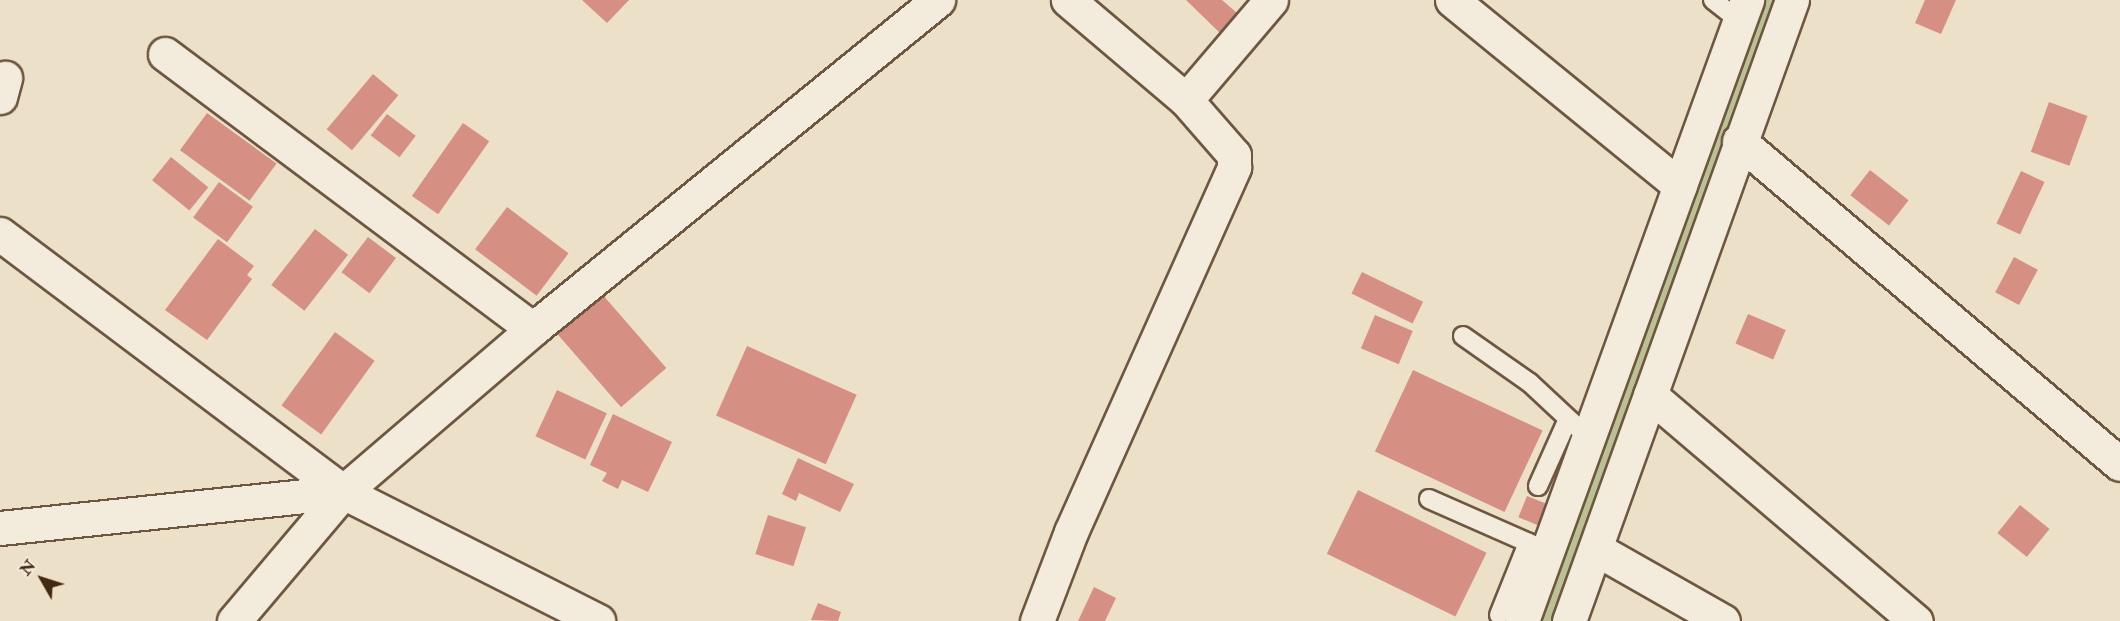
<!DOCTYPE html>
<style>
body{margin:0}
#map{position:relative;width:2120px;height:621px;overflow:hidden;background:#ece0c8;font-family:"IM FELL Double Pica",serif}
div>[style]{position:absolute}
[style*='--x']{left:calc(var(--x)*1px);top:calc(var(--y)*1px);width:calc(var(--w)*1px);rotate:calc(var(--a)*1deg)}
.green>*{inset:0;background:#bcc193}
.building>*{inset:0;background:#d59083;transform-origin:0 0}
.roads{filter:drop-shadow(2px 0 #6d5740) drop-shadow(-2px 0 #6d5740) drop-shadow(0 2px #6d5740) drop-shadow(0 -2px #6d5740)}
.service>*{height:18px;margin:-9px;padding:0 9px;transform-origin:9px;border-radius:9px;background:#f3ebdb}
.minor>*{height:33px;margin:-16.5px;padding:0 16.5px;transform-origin:16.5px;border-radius:16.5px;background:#f3ebdb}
.tertiary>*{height:33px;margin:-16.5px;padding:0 16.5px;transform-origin:16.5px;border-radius:16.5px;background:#f3ebdb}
span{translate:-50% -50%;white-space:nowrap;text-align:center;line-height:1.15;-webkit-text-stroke:4.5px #f3ebdb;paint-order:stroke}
.north{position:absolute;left:12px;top:549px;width:60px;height:60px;-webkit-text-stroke:4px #f3ebdb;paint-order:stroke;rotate:309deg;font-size:16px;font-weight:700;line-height:24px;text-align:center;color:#432912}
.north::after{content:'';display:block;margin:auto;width:21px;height:27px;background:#432912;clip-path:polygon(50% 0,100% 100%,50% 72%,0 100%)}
</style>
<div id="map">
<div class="green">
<div style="clip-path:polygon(1756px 0,1794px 0,1565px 621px,1533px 621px)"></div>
</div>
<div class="building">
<div style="clip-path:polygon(582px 0,629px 0,607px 23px)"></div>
<div style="clip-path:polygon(1186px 0,1222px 0,1237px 13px,1220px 33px)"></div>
<div style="clip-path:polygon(1925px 0,1956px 0,1941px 34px,1915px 23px)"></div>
<div style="left:373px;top:74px;width:33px;height:72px;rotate:40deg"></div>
<div style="left:2049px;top:102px;width:41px;height:53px;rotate:20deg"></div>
<div style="left:207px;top:113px;width:86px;height:46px;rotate:36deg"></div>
<div style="left:387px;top:114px;width:36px;height:27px;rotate:37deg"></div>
<div style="left:463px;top:123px;width:32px;height:89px;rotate:35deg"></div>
<div style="left:171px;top:157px;width:48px;height:30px;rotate:39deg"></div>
<div style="left:1870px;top:170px;width:49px;height:32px;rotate:38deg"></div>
<div style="left:2021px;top:171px;width:26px;height:58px;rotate:25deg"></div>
<div style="left:219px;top:182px;width:42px;height:44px;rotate:36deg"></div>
<div style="left:507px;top:207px;width:77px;height:53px;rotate:37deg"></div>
<div style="left:315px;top:229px;width:42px;height:71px;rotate:38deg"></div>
<div style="left:368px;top:237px;width:35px;height:44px;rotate:37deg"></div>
<div style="clip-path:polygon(218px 239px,254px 266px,247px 275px,252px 279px,207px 340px,165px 310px)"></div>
<div style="left:2014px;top:257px;width:27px;height:40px;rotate:28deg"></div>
<div style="left:1362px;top:272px;width:68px;height:24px;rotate:26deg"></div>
<div style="left:602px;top:294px;width:98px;height:60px;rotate:49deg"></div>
<div style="left:1748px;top:314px;width:41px;height:32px;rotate:23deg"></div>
<div style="left:1375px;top:315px;width:41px;height:36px;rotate:23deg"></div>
<div style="left:335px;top:332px;width:49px;height:91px;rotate:36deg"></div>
<div style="left:747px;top:346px;width:120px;height:76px;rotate:24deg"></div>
<div style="left:1413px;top:370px;width:143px;height:90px;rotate:25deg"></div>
<div style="left:557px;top:390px;width:55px;height:51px;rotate:25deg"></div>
<div style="clip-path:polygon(613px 414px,672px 442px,648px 492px,622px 480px,618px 489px,602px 481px,607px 473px,590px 465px)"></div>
<div style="clip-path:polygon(798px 458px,854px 484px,840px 512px,799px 493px,796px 501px,782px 494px)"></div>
<div style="left:1358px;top:490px;width:143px;height:71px;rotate:26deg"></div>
<div style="left:1527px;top:496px;width:27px;height:23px;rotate:22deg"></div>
<div style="left:2020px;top:505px;width:38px;height:36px;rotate:39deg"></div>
<div style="left:768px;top:515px;width:40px;height:41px;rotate:18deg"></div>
<div style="clip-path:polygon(1094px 587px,1116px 598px,1105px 621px,1078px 621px)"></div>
<div style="clip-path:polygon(818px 603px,841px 612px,838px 621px,811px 620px)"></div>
</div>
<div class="roads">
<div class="service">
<div style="--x:1713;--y:0;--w:34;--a:38"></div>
<div style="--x:1463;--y:336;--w:82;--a:35"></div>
<div style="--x:1530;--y:383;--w:79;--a:43"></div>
<div style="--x:1538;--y:486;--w:73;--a:-65.9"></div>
<div style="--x:1429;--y:499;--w:129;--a:23.8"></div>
<div style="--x:1499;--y:615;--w:78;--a:-68.1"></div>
</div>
<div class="minor">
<div style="--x:1452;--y:0;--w:294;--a:39.2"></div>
<div style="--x:165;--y:54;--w:459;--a:36.8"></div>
<div style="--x:0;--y:97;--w:20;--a:-75"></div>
<div style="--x:1186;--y:100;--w:131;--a:-49.6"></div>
<div style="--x:1739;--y:141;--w:499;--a:40.3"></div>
<div style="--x:0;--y:234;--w:429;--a:36.9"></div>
<div style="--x:1650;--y:395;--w:349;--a:40.4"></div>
<div style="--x:1596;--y:549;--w:146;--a:29.6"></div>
<div style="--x:234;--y:621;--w:169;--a:-49.8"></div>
<div style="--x:343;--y:492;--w:250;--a:-40.6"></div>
<div style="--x:533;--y:329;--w:522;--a:-39.09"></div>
<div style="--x:1037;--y:621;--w:95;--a:-69.1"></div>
<div style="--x:1071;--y:532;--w:400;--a:-65.9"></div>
<div style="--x:1234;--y:167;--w:12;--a:-90"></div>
<div style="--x:1234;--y:155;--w:73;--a:-131.1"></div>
<div style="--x:1186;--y:100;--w:155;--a:-139.7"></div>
</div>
<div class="tertiary">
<div style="--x:0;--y:528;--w:345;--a:-6"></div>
<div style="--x:343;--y:492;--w:286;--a:26.8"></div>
<div style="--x:1522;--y:621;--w:661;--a:-70.08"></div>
<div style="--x:1569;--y:621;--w:660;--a:-70.25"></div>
</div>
</div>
<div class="north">N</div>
</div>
